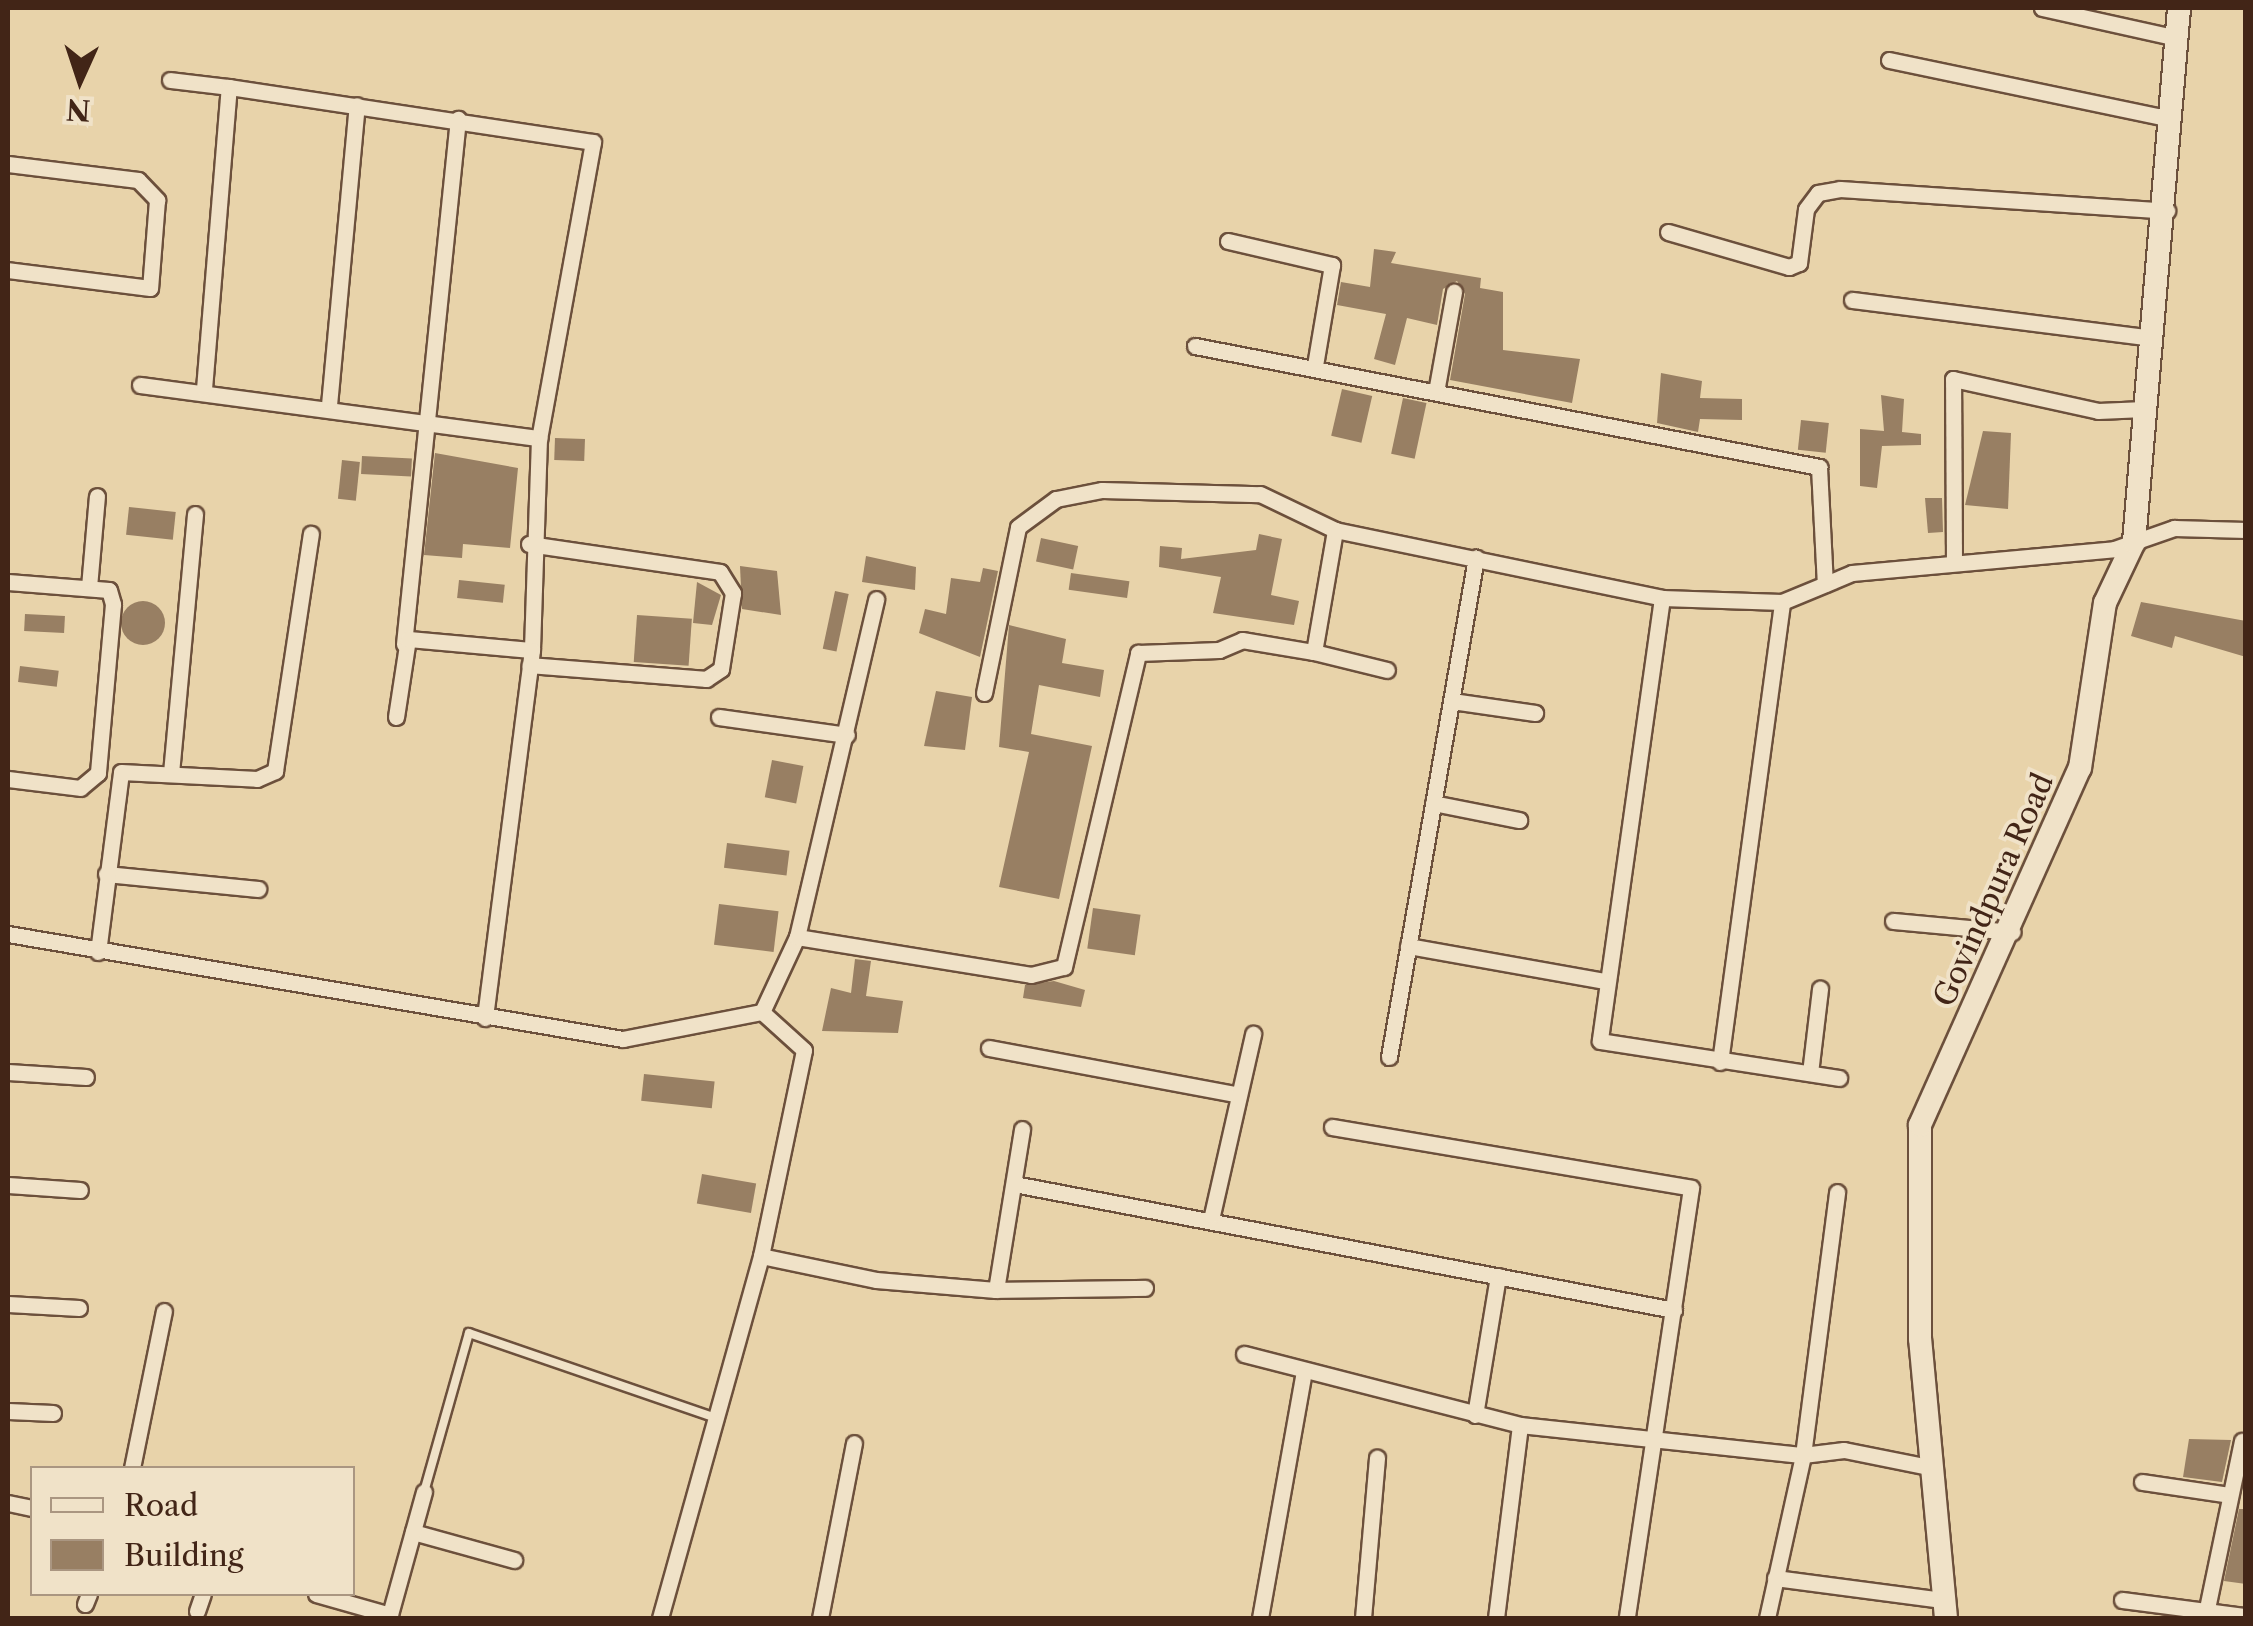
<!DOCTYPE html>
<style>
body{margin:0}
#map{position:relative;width:2253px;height:1626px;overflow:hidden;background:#e8d3aa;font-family:"Libre Caslon Text",serif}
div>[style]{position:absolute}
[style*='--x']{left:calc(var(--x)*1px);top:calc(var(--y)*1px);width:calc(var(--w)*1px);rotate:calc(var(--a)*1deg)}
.building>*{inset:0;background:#987f63;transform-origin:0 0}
.round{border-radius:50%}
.roads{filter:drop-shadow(2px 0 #6c503c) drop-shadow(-2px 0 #6c503c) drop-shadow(0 2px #6c503c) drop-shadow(0 -2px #6c503c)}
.lane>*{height:8px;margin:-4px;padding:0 4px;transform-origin:4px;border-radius:4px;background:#f0e2c8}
.street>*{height:15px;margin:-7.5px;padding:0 7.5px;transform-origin:7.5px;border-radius:7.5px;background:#f0e2c8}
.secondary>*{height:22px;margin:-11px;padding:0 11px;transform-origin:11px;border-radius:11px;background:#f0e2c8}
span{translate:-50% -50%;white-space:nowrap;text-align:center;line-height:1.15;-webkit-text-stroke:8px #f0e2c8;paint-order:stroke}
.street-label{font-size:30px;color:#422517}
.frame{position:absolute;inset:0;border:10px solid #422517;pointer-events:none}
.legend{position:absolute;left:30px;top:1466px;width:325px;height:130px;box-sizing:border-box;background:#f0e2c8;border:2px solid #aa9681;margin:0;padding:12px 18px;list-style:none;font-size:30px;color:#422517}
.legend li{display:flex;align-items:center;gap:20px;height:50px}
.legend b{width:50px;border:2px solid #aa9681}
.north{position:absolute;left:30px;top:30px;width:100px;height:100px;-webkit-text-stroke:8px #f0e2c8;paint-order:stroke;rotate:183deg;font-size:28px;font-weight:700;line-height:40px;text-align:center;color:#422517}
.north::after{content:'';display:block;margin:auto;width:35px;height:45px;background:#422517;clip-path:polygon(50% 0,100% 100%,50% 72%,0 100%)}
</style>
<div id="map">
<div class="building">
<div style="clip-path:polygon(1374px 249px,1396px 252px,1391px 263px,1481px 278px,1480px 288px,1503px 292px,1503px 350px,1580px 359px,1572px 403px,1450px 380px,1465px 294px,1457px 281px,1443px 289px,1437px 325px,1407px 318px,1395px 365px,1374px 359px,1386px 314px,1337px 305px,1341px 282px,1370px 287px)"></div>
<div style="clip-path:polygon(1661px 373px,1702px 381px,1700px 398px,1742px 399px,1742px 420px,1700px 419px,1698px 432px,1657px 423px)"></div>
<div style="left:1342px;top:389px;width:31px;height:48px;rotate:13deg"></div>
<div style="clip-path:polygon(1881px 395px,1904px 399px,1902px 432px,1921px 434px,1921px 445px,1882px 446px,1877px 488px,1860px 486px,1860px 429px,1884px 431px)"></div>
<div style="left:1403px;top:398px;width:24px;height:57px;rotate:12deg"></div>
<div style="left:1801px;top:420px;width:28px;height:30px;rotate:6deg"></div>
<div style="clip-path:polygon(1983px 431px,2011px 433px,2008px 509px,1965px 505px)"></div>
<div style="left:555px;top:438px;width:30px;height:22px;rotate:2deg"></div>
<div style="clip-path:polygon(435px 453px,518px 468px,510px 548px,463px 544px,462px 558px,424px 555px)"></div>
<div style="left:362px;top:456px;width:50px;height:18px;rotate:3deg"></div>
<div style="left:342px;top:460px;width:18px;height:39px;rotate:6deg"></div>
<div style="clip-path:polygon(1925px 498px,1942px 498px,1943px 532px,1928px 533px)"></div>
<div style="left:129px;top:507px;width:47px;height:28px;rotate:6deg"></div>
<div style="clip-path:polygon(1259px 534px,1282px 539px,1271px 595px,1299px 601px,1294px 625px,1213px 613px,1221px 577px,1159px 567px,1160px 546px,1182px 548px,1181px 559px,1256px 550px)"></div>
<div style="left:1041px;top:538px;width:38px;height:24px;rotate:12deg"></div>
<div style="clip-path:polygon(866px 556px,916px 567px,915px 590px,862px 582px)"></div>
<div style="clip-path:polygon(740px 566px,777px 571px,781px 615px,742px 609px)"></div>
<div style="clip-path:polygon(983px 568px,998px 571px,980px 657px,919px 633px,925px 609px,946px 614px,951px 578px,980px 582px)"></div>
<div style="left:1071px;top:573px;width:59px;height:17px;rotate:8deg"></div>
<div style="left:459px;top:580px;width:46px;height:18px;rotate:6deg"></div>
<div style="clip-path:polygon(697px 582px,721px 595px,712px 625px,693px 623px)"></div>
<div style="left:835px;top:591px;width:14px;height:59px;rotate:12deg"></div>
<div class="round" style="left:121px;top:601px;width:44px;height:44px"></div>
<div style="clip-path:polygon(2141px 602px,2246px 621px,2246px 657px,2175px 636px,2172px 648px,2131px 636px)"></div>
<div style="left:25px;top:614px;width:40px;height:17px;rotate:3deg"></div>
<div style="left:637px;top:615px;width:55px;height:47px;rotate:4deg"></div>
<div style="clip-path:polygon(1009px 625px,1066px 639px,1062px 663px,1104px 670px,1100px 697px,1039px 685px,1031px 734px,1092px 746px,1059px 899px,999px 887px,1029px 752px,999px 747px)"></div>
<div style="left:20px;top:666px;width:39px;height:16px;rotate:7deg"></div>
<div style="clip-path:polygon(936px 691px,972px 697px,965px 750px,924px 746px)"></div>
<div style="left:772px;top:760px;width:32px;height:38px;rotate:11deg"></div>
<div style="left:727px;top:843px;width:63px;height:25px;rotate:7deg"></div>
<div style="left:719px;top:904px;width:60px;height:41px;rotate:7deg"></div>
<div style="left:1093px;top:908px;width:48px;height:41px;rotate:8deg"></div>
<div style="clip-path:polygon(855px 959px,871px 961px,866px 996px,903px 1001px,898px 1033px,822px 1031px,831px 988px,851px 993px)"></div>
<div style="clip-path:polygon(1054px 981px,1085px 990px,1081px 1007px,1023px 998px,1025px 985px)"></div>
<div style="left:644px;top:1074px;width:71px;height:27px;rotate:6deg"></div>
<div style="left:702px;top:1174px;width:55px;height:30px;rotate:10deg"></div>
<div style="clip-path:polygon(2189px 1439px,2231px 1440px,2222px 1482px,2183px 1477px)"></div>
<div style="clip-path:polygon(2239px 1509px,2246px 1509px,2246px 1584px,2224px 1581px)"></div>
</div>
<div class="roads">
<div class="lane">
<div style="--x:424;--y:1492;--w:165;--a:-74.2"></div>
<div style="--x:469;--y:1333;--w:258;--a:19"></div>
</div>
<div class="street">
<div style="--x:2042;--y:8;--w:138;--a:12.5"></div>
<div style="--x:1889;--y:60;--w:289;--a:11.8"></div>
<div style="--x:170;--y:80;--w:59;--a:6.8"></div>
<div style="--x:8;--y:164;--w:131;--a:7"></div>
<div style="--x:138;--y:180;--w:28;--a:46"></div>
<div style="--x:157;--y:200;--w:88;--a:94.5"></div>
<div style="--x:150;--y:288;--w:143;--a:-172.8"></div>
<div style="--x:1668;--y:232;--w:126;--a:16.1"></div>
<div style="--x:1789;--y:267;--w:11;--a:-22"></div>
<div style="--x:1799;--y:263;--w:54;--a:-82.6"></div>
<div style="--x:1806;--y:209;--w:20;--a:-53"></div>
<div style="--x:1818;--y:193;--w:22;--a:-10"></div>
<div style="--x:1840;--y:189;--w:328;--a:3.8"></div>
<div style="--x:1228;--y:241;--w:107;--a:13"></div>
<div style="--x:1332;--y:265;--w:102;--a:99.6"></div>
<div style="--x:1852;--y:300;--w:304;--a:7.2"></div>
<div style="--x:1195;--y:346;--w:636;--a:10.97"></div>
<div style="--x:1819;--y:467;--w:117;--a:87.1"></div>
<div style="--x:140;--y:385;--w:403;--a:7.6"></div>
<div style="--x:204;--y:389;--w:303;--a:-85.3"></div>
<div style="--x:229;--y:87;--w:368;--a:8.6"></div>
<div style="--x:593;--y:142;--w:301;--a:100.3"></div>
<div style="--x:539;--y:438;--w:212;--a:91.9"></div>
<div style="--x:532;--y:650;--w:371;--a:97.3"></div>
<div style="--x:1436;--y:392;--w:102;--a:-79.8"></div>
<div style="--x:329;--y:405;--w:301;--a:-84.7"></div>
<div style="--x:529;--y:544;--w:193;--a:8.3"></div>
<div style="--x:720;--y:572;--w:25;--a:58"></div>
<div style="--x:733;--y:593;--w:77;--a:99"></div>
<div style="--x:721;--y:669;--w:18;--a:146"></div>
<div style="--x:706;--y:679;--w:177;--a:-175.5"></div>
<div style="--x:1954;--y:560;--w:181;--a:-90.3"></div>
<div style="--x:1953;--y:379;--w:148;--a:12.4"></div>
<div style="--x:2098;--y:411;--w:46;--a:-2.5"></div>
<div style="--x:8;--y:582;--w:101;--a:4.5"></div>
<div style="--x:109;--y:590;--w:15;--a:74"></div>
<div style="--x:113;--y:604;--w:170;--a:95.1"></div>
<div style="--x:98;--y:773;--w:23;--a:140"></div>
<div style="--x:80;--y:788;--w:73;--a:-172.9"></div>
<div style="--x:89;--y:587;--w:91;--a:-85"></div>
<div style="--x:1662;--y:598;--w:447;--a:98"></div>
<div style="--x:1600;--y:1041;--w:242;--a:8.8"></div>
<div style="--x:404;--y:644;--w:528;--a:-84.13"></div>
<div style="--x:1314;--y:652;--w:75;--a:13.9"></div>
<div style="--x:984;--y:693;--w:169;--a:-78.4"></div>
<div style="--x:1018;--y:527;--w:47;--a:-36.4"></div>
<div style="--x:1056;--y:499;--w:47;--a:-11.1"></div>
<div style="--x:1102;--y:490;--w:158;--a:1.5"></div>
<div style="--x:1260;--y:494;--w:83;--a:25.6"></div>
<div style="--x:1452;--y:701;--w:84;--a:8.2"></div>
<div style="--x:396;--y:717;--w:79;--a:-81.3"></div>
<div style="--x:408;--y:639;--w:124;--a:5.1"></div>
<div style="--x:719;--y:717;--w:129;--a:8"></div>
<div style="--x:171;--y:773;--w:260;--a:-84.7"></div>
<div style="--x:1433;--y:803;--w:88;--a:11.2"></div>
<div style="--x:106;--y:874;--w:153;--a:5.6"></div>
<div style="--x:1893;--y:921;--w:120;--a:5.3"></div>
<div style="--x:8;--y:934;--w:624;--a:9.69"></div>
<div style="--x:623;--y:1039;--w:142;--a:-11"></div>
<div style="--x:762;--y:1012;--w:83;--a:-65"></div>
<div style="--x:797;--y:937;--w:237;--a:9.2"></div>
<div style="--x:1031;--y:975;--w:34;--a:-14"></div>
<div style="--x:1064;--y:967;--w:323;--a:-76.7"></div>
<div style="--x:1138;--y:653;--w:81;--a:-2.1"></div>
<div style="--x:1219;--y:650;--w:25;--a:-23"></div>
<div style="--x:1242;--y:640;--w:73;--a:9.5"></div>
<div style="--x:1314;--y:652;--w:124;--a:-80.2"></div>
<div style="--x:1335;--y:530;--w:334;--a:11.7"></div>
<div style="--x:1662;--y:598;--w:120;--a:1.9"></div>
<div style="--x:1782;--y:602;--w:76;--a:-22.5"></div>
<div style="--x:1852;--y:573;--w:263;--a:-5.2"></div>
<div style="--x:2114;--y:549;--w:64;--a:-19.3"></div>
<div style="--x:2174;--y:528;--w:72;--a:1.6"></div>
<div style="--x:797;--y:937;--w:347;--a:-76.8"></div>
<div style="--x:1408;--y:946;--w:200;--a:10.1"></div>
<div style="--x:98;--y:952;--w:181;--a:-82.7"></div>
<div style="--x:121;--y:772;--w:136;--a:2.9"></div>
<div style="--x:257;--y:779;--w:20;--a:-24"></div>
<div style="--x:275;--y:771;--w:240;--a:-81.4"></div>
<div style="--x:989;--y:1048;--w:254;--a:10.6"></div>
<div style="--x:1389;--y:1057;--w:507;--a:-80.11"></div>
<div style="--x:1720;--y:1062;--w:464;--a:-82.3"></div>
<div style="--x:8;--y:1072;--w:78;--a:3.7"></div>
<div style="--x:1810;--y:1073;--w:85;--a:-83.2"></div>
<div style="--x:1332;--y:1127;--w:364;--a:9.6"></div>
<div style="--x:1691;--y:1188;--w:435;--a:98.5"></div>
<div style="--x:1014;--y:1184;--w:672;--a:10.81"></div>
<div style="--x:8;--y:1185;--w:72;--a:4"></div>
<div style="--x:1212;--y:1215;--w:186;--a:-77.2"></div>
<div style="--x:761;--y:1256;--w:117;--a:11.8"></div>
<div style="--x:876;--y:1280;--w:120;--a:4.8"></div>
<div style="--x:996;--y:1290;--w:163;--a:-80.8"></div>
<div style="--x:996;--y:1290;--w:149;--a:-0.8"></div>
<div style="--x:8;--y:1304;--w:71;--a:3.2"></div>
<div style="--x:1244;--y:1354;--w:285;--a:14.4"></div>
<div style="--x:1520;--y:1425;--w:285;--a:6.1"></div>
<div style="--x:1803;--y:1455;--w:41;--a:-7"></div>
<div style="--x:1844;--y:1450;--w:87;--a:11.3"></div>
<div style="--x:8;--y:1411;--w:45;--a:2.5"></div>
<div style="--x:1475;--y:1415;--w:141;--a:-80.6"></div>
<div style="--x:132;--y:1468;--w:160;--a:-78.5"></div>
<div style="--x:2142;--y:1482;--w:89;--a:8.4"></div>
<div style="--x:8;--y:1503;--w:25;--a:12"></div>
<div style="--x:413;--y:1532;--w:105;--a:15.5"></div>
<div style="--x:1775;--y:1578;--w:169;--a:7.5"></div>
<div style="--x:316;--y:1594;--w:77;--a:15.8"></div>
<div style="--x:2122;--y:1600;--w:125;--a:7.4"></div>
<div style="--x:85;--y:1604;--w:11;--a:-68"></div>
<div style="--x:197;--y:1611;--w:18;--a:-71"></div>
<div style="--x:389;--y:1618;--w:131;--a:-74.5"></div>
<div style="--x:660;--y:1618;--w:376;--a:-74.4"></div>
<div style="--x:761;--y:1256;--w:210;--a:-78.2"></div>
<div style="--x:804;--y:1050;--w:57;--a:-137.9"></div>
<div style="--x:820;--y:1618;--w:178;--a:-79"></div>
<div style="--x:1260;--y:1618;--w:250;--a:-79.9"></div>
<div style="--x:1363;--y:1618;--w:161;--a:-85"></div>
<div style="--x:1496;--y:1618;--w:194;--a:-82.9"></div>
<div style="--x:1767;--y:1618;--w:167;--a:-77.5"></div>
<div style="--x:1803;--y:1455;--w:265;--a:-82.6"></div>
<div style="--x:2205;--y:1618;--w:181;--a:-78.2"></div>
</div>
<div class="secondary">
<div style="--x:1946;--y:1618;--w:280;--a:-95.3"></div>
<div style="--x:1920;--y:1339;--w:214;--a:-90"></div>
<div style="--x:1920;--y:1125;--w:391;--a:-65.9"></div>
<div style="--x:2080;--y:768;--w:167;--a:-81.4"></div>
<div style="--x:2105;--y:603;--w:68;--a:-64.6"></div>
<div style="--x:2134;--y:542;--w:536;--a:-85.18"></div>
</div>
</div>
<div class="street-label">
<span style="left:1994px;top:890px;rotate:-66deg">Govindpura Road</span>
</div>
<div class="frame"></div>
<ul class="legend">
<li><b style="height:12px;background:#f0e2c8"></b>Road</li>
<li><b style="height:28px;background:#987f63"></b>Building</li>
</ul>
<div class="north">N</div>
</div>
